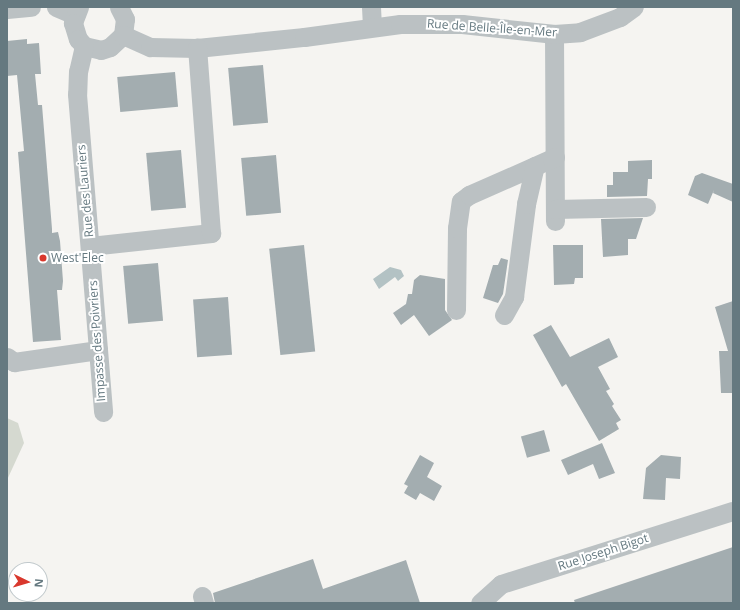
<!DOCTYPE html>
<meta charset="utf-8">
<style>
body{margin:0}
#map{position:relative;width:740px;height:610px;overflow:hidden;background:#f5f4f1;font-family:"Open Sans",sans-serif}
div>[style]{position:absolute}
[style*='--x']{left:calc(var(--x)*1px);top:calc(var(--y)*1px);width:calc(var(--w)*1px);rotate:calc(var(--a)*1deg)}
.green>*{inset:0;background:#d5d9d0}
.water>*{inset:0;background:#b3c2c4}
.building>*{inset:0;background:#a3adb0;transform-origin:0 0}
.minor>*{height:19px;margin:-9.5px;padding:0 9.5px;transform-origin:9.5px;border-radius:9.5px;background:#bbc1c3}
.dots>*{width:11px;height:11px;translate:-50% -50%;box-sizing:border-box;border:2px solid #fff;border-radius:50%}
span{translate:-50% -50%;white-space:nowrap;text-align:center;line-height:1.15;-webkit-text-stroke:4px #fff;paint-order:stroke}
.street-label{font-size:12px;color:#657980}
.poi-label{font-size:12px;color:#657980}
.left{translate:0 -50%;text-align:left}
.frame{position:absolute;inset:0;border:8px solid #657980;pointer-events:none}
.north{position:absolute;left:8px;top:562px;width:40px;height:40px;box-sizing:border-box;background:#fff;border:1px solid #c1c9cc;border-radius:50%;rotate:95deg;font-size:11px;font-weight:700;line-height:16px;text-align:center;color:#657980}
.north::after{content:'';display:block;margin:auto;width:14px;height:18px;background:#d9382d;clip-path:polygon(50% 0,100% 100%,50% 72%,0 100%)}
</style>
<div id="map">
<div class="green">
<div style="clip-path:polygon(7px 418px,18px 423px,24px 443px,7px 480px)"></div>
</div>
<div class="water">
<div style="clip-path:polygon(390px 267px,401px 270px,404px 276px,398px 281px,395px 277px,379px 289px,373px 279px)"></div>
</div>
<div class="building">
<div style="clip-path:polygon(27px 39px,27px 44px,39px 43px,41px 74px,35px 74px,38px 105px,42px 105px,52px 229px,52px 233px,58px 232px,60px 241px,63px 281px,62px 290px,57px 290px,61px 340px,33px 342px,18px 152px,24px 151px,17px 75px,7px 76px,7px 41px)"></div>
<div style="left:263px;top:65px;width:58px;height:35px;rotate:85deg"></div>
<div style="left:175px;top:72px;width:35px;height:58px;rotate:85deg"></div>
<div style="left:181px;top:150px;width:58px;height:35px;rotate:85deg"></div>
<div style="left:276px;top:155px;width:58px;height:35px;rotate:85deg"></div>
<div style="clip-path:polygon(652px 160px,652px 179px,648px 179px,647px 196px,607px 197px,607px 185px,613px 185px,613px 172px,628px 172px,628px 161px)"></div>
<div style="clip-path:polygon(702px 173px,733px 184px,733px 202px,713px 193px,714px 190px,708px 204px,688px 195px,695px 176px)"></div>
<div style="clip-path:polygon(643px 218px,636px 239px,628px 239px,628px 255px,603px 257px,601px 219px)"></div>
<div style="left:304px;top:245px;width:107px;height:35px;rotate:84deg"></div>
<div style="clip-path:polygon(553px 245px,583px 245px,583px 278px,575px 278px,574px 284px,554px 285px)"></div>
<div style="clip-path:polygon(501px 258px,508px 260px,503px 294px,498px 303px,483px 298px,493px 265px,498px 265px)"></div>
<div style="left:158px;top:263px;width:58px;height:35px;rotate:85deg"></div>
<div style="clip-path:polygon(420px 275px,445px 279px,445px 310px,452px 320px,429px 336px,414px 315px,401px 325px,393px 313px,406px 304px,408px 294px,412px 294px,414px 280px)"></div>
<div style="left:228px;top:297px;width:58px;height:35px;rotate:86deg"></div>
<div style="clip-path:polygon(733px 301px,733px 393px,721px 393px,719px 351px,728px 351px,715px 307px)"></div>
<div style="clip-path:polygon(551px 325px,570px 357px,609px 338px,618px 357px,598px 367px,610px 389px,606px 391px,614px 404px,612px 406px,621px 420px,616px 423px,619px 429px,599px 441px,566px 384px,562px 387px,533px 335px)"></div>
<div style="left:544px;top:430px;width:22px;height:24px;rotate:74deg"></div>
<div style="clip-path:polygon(602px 443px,615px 473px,599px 479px,593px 464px,568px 475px,561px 460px)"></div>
<div style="clip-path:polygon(420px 455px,434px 463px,427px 477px,442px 486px,434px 501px,420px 493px,416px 500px,404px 493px,408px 486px,404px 484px)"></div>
<div style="clip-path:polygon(661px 455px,681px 457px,680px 479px,666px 478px,665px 500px,643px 499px,646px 468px)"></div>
<div style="clip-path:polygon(733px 547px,733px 603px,575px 603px,574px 600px)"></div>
<div style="clip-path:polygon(313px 559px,323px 589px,406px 560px,420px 603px,215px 603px,213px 593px)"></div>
</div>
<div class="minor">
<div style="--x:56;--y:7;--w:21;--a:23"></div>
<div style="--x:79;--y:7;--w:17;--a:111"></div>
<div style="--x:73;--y:23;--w:17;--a:73"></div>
<div style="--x:78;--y:39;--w:9;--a:49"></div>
<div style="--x:84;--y:46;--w:17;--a:13"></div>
<div style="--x:101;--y:50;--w:9;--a:-18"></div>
<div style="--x:110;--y:47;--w:18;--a:-43"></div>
<div style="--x:123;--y:35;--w:16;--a:-83"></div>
<div style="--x:125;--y:19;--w:13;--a:-117"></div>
<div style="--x:371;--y:7;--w:19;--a:87"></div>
<div style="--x:7;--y:9;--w:24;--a:-5"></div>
<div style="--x:554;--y:34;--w:187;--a:89.7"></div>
<div style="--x:123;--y:35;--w:30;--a:24"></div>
<div style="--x:150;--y:47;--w:47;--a:1.2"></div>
<div style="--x:197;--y:48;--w:108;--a:-5.9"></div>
<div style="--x:304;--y:37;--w:97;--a:-7.7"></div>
<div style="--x:400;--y:24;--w:62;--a:0"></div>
<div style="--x:462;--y:24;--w:93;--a:6.2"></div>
<div style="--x:554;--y:34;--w:26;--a:-4"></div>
<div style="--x:580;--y:32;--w:43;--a:-20.6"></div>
<div style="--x:620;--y:17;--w:17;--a:-36"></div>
<div style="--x:84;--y:46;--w:26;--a:103"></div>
<div style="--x:78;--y:71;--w:23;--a:92"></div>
<div style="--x:77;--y:94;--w:319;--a:85.3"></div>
<div style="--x:555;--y:209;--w:91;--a:-1.3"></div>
<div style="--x:90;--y:246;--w:122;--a:-6.1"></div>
<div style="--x:211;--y:233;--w:186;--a:-94.3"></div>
<div style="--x:456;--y:310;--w:82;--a:-89.3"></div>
<div style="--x:457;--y:228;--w:27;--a:-82"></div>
<div style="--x:461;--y:201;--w:10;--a:-37"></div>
<div style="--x:469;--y:195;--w:94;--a:-23.8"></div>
<div style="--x:504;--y:315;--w:21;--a:-61"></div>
<div style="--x:514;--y:297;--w:94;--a:-82.6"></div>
<div style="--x:526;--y:204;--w:39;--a:-77"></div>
<div style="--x:7;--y:357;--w:9;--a:36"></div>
<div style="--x:14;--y:362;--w:85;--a:-8.1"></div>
<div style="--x:202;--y:596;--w:7;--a:74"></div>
<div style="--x:480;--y:603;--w:28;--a:-42"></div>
<div style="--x:501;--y:584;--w:243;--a:-17.5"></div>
</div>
<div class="dots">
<div style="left:43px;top:258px;background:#d9382d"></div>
</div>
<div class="street-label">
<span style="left:492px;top:28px;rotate:4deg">Rue de Belle-Île-en-Mer</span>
<span style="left:85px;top:191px;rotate:-95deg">Rue des Lauriers</span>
<span style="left:97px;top:341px;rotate:-94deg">Impasse des Poivriers</span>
<span style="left:603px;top:552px;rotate:-18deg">Rue Joseph Bigot</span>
</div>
<div class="poi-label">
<span class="left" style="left:51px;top:258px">West'Elec</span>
</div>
<div class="frame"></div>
<div class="north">N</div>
</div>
